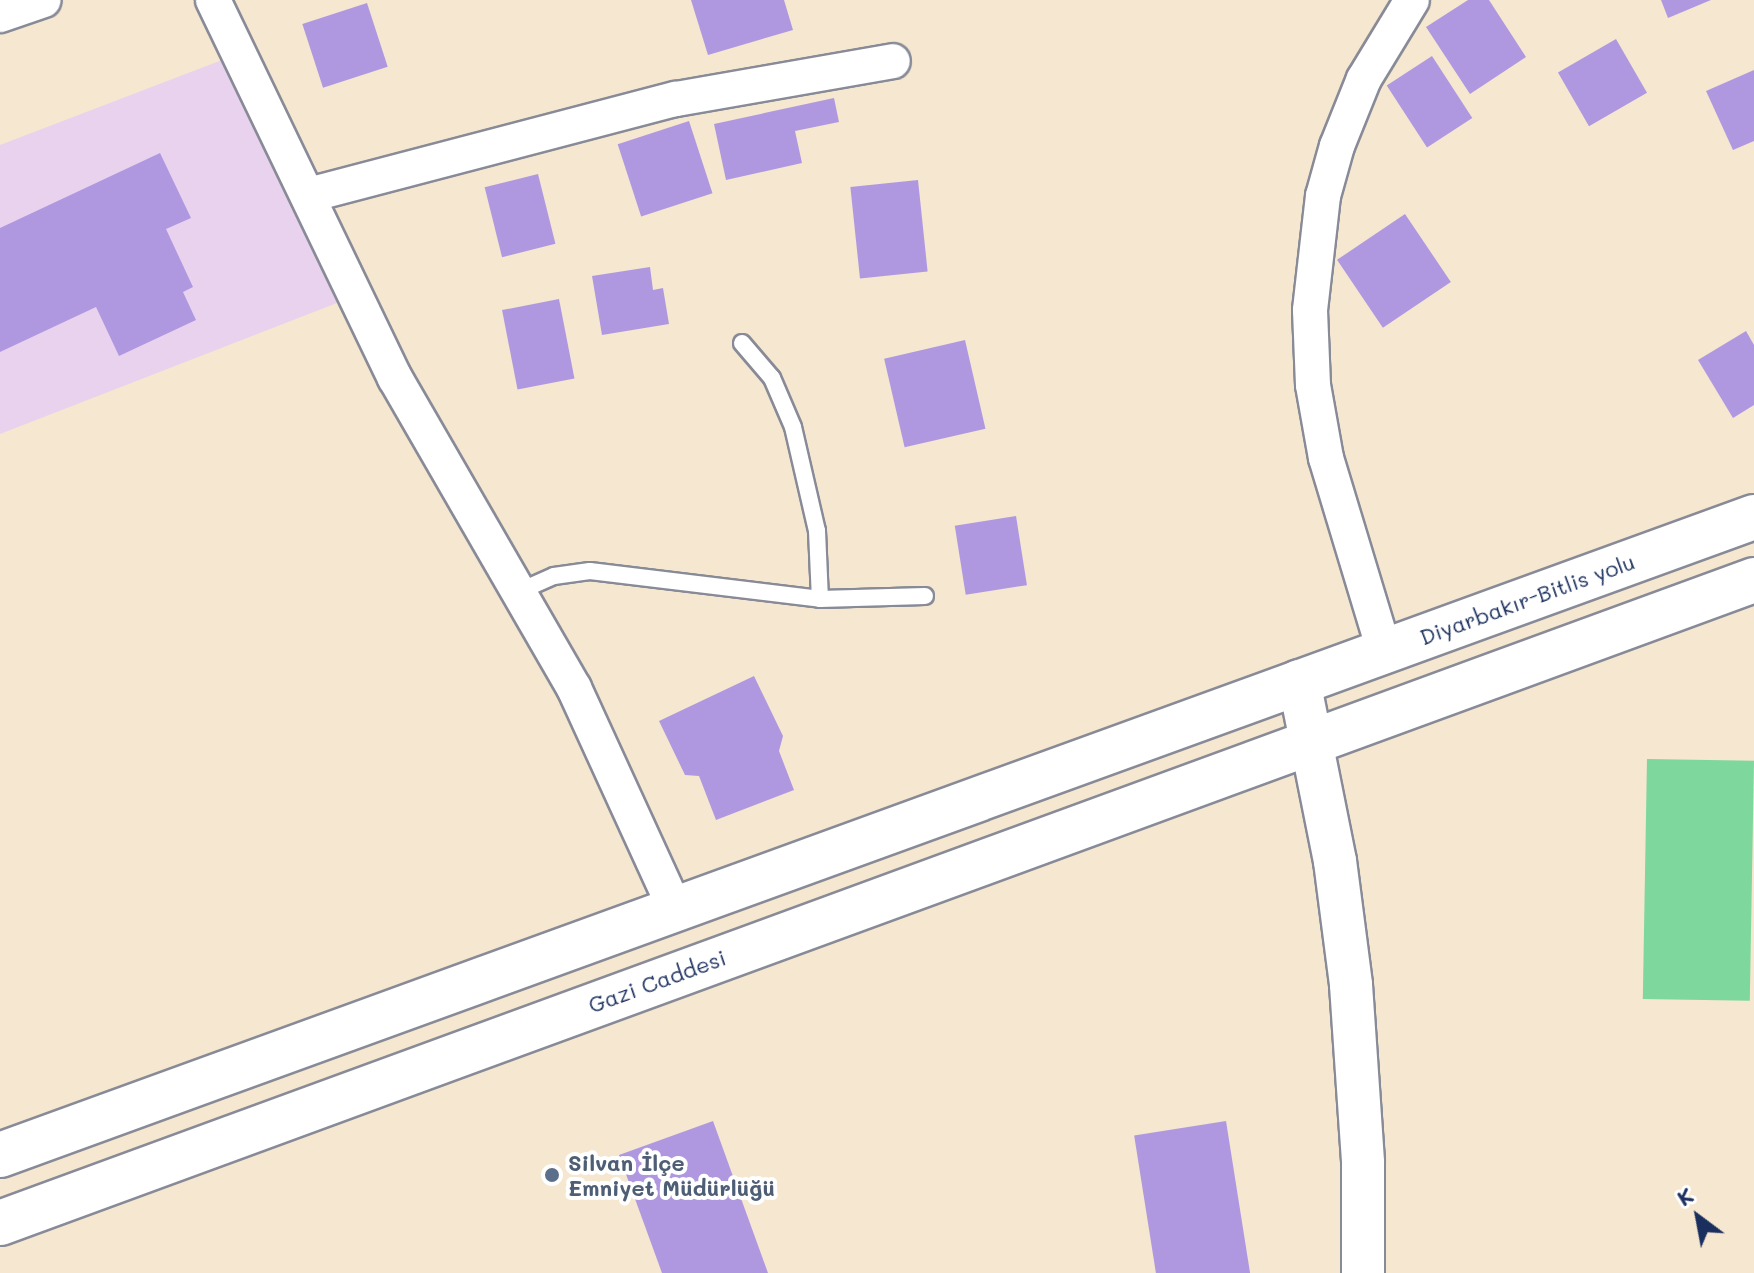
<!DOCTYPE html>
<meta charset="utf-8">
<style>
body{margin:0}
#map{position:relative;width:1754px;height:1273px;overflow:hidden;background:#f5e7d0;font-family:Mali,sans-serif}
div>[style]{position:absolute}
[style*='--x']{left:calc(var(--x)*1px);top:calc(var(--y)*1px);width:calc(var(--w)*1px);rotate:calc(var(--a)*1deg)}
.built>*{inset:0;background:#e9d2ed}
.green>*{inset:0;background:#7ed79c;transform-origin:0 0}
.building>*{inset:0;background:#b098e1;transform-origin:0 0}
.roads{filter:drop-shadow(2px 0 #888b97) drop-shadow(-2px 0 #888b97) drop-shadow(0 2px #888b97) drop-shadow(0 -2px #888b97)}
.service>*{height:16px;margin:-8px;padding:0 8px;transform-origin:8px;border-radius:8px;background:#fff}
.minor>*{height:34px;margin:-17px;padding:0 17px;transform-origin:17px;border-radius:17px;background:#fff}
.tertiary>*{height:42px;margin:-21px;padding:0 21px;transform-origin:21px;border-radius:21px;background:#fff}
.trunk>*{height:44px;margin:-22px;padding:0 22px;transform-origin:22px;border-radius:22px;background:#fff}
.dots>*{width:22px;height:22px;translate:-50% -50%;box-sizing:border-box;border:4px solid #fff;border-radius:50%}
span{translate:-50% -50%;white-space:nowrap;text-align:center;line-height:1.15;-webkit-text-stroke:8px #fff;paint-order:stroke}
.street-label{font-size:22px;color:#1b2f5e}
.service-label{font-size:22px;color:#4e5e75;font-weight:700}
.left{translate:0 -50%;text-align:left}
.north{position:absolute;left:1658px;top:1177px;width:80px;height:80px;-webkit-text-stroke:6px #fff;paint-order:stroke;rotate:328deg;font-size:22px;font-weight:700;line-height:32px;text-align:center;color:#1b2f5e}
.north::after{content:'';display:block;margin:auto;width:28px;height:36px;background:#1b2f5e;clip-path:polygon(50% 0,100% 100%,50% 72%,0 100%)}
</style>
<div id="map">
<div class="built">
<div style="clip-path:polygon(230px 57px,337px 303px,0 434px,0 145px)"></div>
</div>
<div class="green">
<div style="left:1647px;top:759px;width:107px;height:240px;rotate:1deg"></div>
</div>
<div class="building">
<div style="clip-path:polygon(691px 0,784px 0,793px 30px,708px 55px)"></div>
<div style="clip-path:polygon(1468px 0,1489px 0,1526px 57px,1470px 94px,1426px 27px)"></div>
<div style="clip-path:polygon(1661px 0,1711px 0,1668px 18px)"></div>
<div style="left:367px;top:3px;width:67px;height:68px;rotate:72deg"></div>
<div style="left:1616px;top:39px;width:62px;height:67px;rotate:60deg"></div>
<div style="left:1432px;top:56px;width:74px;height:54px;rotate:57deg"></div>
<div style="clip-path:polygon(1754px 70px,1754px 141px,1733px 150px,1706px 91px)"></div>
<div style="clip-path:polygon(834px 98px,839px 122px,795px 131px,802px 163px,726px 180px,714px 124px)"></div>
<div style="left:689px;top:121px;width:76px;height:75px;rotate:72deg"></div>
<div style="clip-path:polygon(160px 153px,191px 218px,166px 229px,193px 287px,183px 292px,196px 320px,119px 356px,96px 307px,0 352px,0 228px)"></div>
<div style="left:538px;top:174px;width:72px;height:55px;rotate:76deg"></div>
<div style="left:918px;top:180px;width:92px;height:68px;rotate:84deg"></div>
<div style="left:1405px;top:214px;width:82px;height:82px;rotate:56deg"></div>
<div style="clip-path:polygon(650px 267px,653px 290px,663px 288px,669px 324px,602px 335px,592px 276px)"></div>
<div style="left:559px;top:299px;width:81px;height:58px;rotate:79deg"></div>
<div style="clip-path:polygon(1746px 331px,1754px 345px,1754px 405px,1733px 418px,1698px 360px)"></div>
<div style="left:965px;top:340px;width:91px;height:83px;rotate:77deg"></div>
<div style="left:1016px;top:516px;width:70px;height:62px;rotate:81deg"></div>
<div style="clip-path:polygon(754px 676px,783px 736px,779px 751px,794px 790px,716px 820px,699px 776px,685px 775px,659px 721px)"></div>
<div style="clip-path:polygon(713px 1121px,768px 1273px,662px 1273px,619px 1155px)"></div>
<div style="left:1226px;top:1121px;width:154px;height:93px;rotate:81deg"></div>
</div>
<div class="roads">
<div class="service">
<div style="--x:742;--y:343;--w:46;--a:49.4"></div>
<div style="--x:772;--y:378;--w:53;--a:66.8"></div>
<div style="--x:793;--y:427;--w:107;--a:77"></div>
<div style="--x:817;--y:531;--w:68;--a:87.5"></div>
<div style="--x:520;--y:591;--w:37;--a:-24"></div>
<div style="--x:554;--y:576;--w:36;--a:-8"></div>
<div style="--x:590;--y:571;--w:232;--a:6.9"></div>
<div style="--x:820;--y:599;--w:105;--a:-1.6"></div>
</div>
<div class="minor">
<div style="--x:213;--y:0;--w:420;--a:64.3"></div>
<div style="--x:395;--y:378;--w:358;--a:60"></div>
<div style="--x:574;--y:688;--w:243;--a:65.4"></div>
<div style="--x:0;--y:15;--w:46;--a:-18.8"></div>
<div style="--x:309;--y:195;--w:379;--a:-14.7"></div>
<div style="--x:676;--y:99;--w:220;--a:-9.9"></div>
<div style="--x:1384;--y:650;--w:201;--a:-106.8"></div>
<div style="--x:1326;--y:458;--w:74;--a:-100.1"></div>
<div style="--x:1313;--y:385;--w:75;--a:-92.3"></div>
<div style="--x:1310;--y:310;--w:115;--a:-83.5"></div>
<div style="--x:1323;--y:196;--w:52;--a:-74.4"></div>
<div style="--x:1337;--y:146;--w:72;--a:-68.1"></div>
<div style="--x:1364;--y:79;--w:92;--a:-58.7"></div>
</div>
<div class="tertiary">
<div style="--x:1299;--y:681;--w:184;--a:78.7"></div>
<div style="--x:1335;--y:861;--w:125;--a:82.6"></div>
<div style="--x:1351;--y:985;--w:178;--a:86.1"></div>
<div style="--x:1363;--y:1163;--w:110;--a:90"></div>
</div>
<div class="trunk">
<div style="--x:0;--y:1155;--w:1866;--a:-19.99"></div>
<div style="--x:0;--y:1223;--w:1868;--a:-20.13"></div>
</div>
</div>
<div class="dots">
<div style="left:552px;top:1175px;background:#5c6f8a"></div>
</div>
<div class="street-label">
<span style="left:1527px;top:599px;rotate:-20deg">Diyarbakır-Bitlis yolu</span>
<span style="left:657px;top:981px;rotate:-20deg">Gazi Caddesi</span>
</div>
<div class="service-label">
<span class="left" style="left:568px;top:1175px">Silvan İlçe<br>Emniyet Müdürlüğü</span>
</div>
<div class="north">K</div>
</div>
